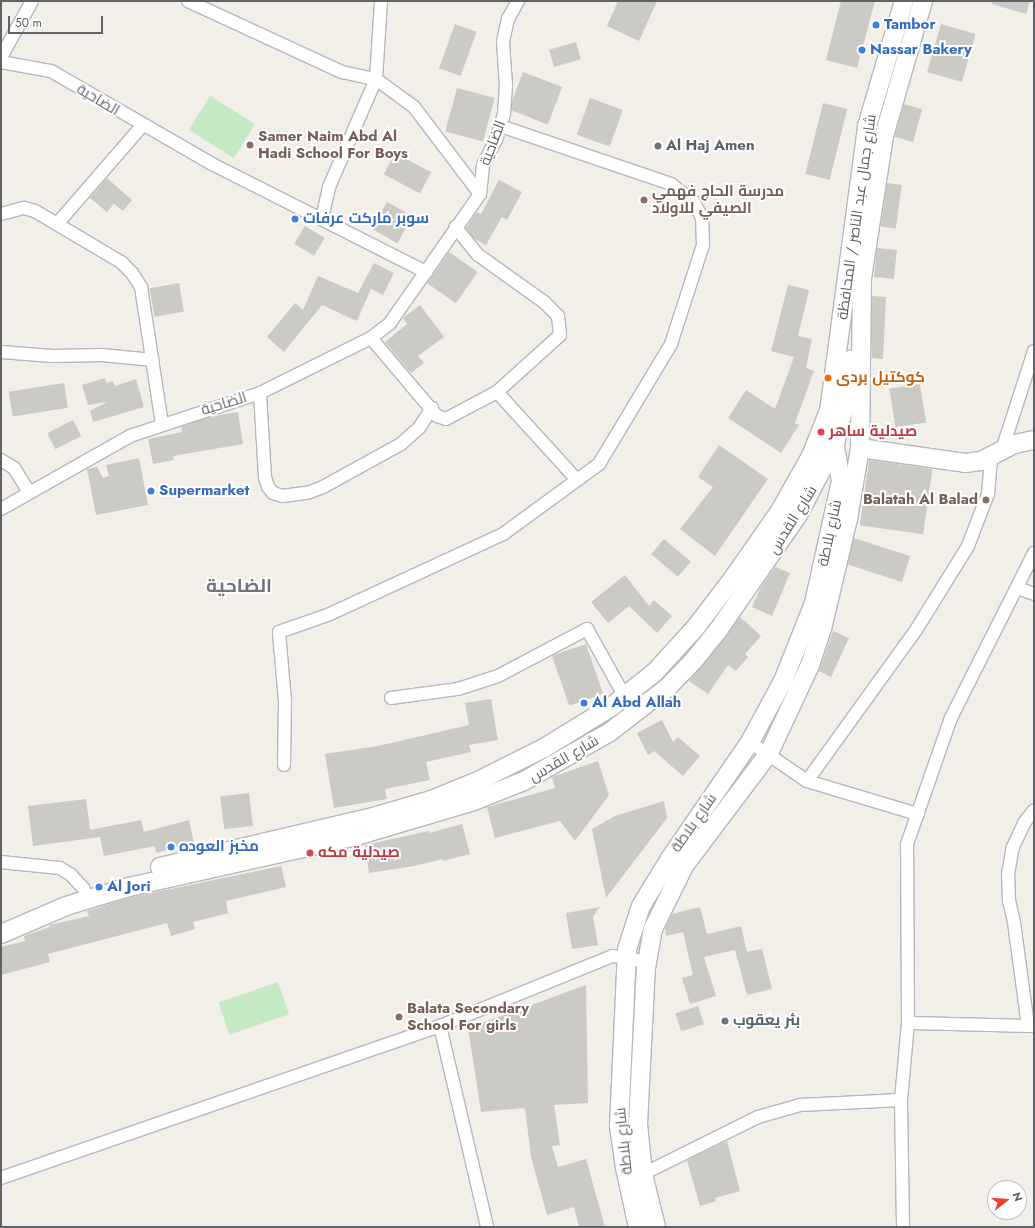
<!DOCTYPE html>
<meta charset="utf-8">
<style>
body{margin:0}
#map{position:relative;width:1035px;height:1228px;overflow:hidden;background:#f1efe8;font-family:Jost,Cairo,sans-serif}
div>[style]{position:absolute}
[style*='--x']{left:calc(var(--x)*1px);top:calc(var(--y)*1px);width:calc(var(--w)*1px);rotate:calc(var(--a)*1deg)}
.green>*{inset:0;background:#c5e8c5;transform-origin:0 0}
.building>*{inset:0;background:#cccac5;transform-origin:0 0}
.roads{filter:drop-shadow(1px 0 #b5b8bc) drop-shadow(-1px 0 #b5b8bc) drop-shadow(0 1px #b5b8bc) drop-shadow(0 -1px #b5b8bc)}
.street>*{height:12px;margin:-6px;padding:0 6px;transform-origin:6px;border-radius:6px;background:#fff}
.secondary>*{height:18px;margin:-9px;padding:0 9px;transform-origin:9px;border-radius:9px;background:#fff}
.dots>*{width:11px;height:11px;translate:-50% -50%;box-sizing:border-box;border:2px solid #fff;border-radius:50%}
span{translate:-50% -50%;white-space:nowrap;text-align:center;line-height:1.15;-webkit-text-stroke:4px #fff;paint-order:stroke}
.shop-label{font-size:15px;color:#366cbe;font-weight:700}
.left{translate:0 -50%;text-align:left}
.street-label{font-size:15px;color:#5f6368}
.education-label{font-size:15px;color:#785e54;font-weight:700}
.right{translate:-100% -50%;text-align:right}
.worship-label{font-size:15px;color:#5b616d;font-weight:700}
.food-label{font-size:15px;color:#c56008;font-weight:700}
.health-label{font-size:15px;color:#be3a42;font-weight:700}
.district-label{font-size:19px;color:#70757a;font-weight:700}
.frame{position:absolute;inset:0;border:2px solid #5f6368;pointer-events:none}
.north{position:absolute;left:987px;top:1180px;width:40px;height:40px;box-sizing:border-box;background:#fff;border:1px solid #bfc1c3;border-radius:50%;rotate:73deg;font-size:11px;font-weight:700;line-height:16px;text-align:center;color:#5f6368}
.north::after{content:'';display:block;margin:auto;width:14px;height:18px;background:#ea4335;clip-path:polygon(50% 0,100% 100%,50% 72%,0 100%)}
.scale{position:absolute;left:8px;top:16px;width:95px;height:18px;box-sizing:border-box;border:2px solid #5f6368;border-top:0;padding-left:5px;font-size:12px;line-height:14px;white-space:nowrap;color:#5f6368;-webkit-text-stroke:3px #fff;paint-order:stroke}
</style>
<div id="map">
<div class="green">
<div style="left:210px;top:96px;width:53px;height:40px;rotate:32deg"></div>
<div style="left:278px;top:982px;width:34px;height:63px;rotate:71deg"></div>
</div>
<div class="building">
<div style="clip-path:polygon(618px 1px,657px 1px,639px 41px,607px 26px)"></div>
<div style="clip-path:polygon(841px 1px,875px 1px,857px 68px,826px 60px)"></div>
<div style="clip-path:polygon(992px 1px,1030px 1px,1026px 14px,992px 4px)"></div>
<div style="left:455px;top:24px;width:23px;height:47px;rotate:20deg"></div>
<div style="left:941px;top:24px;width:36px;height:50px;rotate:16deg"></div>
<div style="left:576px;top:42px;width:18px;height:28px;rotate:74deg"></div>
<div style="left:523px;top:72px;width:42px;height:40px;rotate:21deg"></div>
<div style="left:457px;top:88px;width:39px;height:45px;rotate:15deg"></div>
<div style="left:590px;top:98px;width:35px;height:39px;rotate:20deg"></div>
<div style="left:823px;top:103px;width:25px;height:73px;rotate:14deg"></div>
<div style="left:904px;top:104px;width:19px;height:34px;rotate:16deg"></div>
<div style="left:395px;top:153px;width:41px;height:24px;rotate:28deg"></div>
<div style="clip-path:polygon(107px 178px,132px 200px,123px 211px,114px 204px,107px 212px,90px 198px)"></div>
<div style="clip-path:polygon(499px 180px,522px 192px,507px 220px,502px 217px,486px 245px,473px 238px,466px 228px,477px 212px,481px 214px)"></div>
<div style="left:887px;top:183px;width:15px;height:44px;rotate:8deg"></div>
<div style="left:387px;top:202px;width:29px;height:31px;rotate:29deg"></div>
<div style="left:305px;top:226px;width:23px;height:21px;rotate:31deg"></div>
<div style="left:877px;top:248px;width:20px;height:29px;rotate:6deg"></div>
<div style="left:449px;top:252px;width:35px;height:38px;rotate:35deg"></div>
<div style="clip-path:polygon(374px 263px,394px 273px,383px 295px,371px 289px,357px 321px,322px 305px,284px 352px,267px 337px,295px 303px,303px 310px,318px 276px,358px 293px)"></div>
<div style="left:179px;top:283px;width:29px;height:30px;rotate:80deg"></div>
<div style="clip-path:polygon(788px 285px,809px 290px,798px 336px,812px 339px,806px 368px,814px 371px,795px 423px,799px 425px,781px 453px,728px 418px,746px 390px,775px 409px,794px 357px,771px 351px)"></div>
<div style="clip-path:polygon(872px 296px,886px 297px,883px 359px,872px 358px)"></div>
<div style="clip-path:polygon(420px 305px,444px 337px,418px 356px,424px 363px,411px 373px,385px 342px,407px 324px,403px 318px)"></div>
<div style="clip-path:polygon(105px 378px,106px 383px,113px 381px,115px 386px,136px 379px,144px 407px,93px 422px,90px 411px,107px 402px,88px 405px,82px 385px)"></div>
<div style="left:64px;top:383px;width:25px;height:56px;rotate:81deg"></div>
<div style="left:920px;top:384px;width:39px;height:31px;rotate:81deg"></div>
<div style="clip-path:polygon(238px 412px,243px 444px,173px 456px,174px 460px,153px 464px,148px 439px,182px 432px,181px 427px,213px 416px)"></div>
<div style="left:73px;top:420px;width:18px;height:29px;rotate:63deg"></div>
<div style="clip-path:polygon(719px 445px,768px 479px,715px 556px,680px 529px,713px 487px,698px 477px)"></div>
<div style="clip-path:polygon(139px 458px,148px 505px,96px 515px,87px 469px,97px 467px,103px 478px,109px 476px,106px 465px)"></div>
<div style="left:869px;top:460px;width:64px;height:66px;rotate:8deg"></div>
<div style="left:854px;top:538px;width:59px;height:27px;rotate:18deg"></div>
<div style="left:664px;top:539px;width:35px;height:20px;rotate:40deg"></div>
<div style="clip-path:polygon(775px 567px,790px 573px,772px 616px,752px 607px,760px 589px)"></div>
<div style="clip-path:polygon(625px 575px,649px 606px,654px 600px,672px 616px,657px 633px,629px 606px,608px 623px,591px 602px)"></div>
<div style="clip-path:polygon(740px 617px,761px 636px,745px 654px,748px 657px,736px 671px,728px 665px,708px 694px,689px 681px)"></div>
<div style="clip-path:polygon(833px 631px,849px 638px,831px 677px,819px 671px)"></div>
<div style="left:586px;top:644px;width:53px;height:36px;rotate:71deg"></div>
<div style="clip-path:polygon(491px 699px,498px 740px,469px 745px,471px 752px,426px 762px,430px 780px,385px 789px,387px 799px,334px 808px,325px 754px,378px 746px,469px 725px,465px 703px)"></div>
<div style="clip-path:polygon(662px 720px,673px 742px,678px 737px,700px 756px,683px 776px,654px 751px,648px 755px,637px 733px)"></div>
<div style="clip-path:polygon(598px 761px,609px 795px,575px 841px,560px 821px,495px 838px,487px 807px,555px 788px,552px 777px)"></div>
<div style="left:249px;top:793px;width:33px;height:29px;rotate:83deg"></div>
<div style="clip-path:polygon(86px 799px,90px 830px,141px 820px,144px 832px,189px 820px,194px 843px,156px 853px,155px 846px,104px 856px,100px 837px,33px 846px,28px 806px)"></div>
<div style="clip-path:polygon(664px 801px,667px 818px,606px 898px,592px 829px,615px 816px)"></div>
<div style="clip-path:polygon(462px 824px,470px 854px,443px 861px,443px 859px,414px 866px,369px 873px,365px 845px,429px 831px,429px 833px)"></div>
<div style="clip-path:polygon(281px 866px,286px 887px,226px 901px,228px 913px,193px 922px,195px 929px,171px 936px,167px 923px,48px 954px,50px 962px,1px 975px,1px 947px,25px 941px,24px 936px,50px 927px,49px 925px,89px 916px,87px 911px,132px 897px)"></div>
<div style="clip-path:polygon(600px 907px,593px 917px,598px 945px,572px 949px,566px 913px)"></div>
<div style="clip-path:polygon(700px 907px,707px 934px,741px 926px,747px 952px,762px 949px,772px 989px,747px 995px,735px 950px,704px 957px,716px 996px,690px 1004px,682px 978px,693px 975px,683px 932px,666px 936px,665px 929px,672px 914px)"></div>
<div style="clip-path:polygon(586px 985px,588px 1103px,554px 1105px,560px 1145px,552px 1146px,558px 1167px,586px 1159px,605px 1227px,579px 1227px,574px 1207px,547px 1215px,531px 1157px,525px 1108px,481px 1112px,468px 1028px)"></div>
<div style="left:698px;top:1006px;width:19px;height:24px;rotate:72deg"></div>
<div style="clip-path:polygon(727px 1141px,740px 1191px,715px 1198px,716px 1201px,700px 1206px,687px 1160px)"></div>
</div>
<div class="roads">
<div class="street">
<div style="--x:188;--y:1;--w:170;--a:24.8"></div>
<div style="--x:342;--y:72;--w:35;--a:12"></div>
<div style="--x:376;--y:79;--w:47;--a:36.4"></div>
<div style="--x:414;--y:107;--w:109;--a:52.8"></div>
<div style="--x:1;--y:57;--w:64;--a:-61"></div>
<div style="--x:1;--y:62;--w:51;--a:10.2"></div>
<div style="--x:51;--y:71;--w:186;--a:30"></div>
<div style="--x:212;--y:164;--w:240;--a:26.8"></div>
<div style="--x:1;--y:214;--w:24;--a:-15"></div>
<div style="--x:24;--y:208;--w:11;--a:15"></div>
<div style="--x:35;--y:211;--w:100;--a:30.7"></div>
<div style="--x:121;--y:262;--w:16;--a:45"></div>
<div style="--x:132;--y:273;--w:17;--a:57"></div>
<div style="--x:141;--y:287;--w:139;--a:81.3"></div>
<div style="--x:322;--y:218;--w:32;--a:-77"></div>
<div style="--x:329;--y:187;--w:118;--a:-66.5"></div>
<div style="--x:376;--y:79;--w:78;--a:-86.3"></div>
<div style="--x:57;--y:224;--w:130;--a:-49.1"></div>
<div style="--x:371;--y:338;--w:102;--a:49.8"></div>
<div style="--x:437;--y:416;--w:9;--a:18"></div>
<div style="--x:446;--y:419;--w:58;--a:-27.9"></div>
<div style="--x:497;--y:392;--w:85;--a:-42.1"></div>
<div style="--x:560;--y:335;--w:19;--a:-96"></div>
<div style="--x:558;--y:316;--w:20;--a:-135"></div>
<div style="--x:544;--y:302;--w:81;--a:-144.5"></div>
<div style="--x:478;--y:255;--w:36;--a:-129"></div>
<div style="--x:1;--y:352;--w:51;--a:4.5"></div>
<div style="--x:52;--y:356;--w:50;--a:-1.1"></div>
<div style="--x:102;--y:355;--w:51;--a:5.6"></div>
<div style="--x:497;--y:392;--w:119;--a:47.7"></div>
<div style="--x:260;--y:393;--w:84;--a:86.6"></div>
<div style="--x:265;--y:477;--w:10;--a:73"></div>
<div style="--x:268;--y:487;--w:8;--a:50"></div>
<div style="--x:273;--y:493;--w:10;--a:17"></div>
<div style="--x:283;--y:496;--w:27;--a:-8"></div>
<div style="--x:310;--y:492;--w:14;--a:-21"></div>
<div style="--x:323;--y:487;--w:89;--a:-28.9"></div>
<div style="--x:401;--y:444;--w:24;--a:-42"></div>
<div style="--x:419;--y:428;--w:24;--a:-57"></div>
<div style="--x:1002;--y:450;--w:104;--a:-72.1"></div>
<div style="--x:1;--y:460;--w:15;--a:32"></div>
<div style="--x:14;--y:468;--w:28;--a:58"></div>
<div style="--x:1;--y:509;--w:148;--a:-29.5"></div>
<div style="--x:130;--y:436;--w:137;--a:-18.3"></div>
<div style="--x:260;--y:393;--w:124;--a:-26.4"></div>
<div style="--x:371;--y:338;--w:24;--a:-38"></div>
<div style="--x:390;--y:323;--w:157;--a:-55.1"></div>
<div style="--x:480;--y:194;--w:29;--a:-84"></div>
<div style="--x:483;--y:165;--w:28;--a:-63"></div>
<div style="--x:496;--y:140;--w:28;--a:-73"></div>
<div style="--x:504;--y:113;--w:28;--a:-86"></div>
<div style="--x:506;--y:85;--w:43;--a:-94"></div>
<div style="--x:503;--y:42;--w:24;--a:-78"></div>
<div style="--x:508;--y:19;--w:21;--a:-61"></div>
<div style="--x:1017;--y:588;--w:18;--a:19"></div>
<div style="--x:391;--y:698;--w:68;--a:-7.7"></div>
<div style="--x:458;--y:689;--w:42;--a:-18"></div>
<div style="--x:498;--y:676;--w:101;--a:-27.8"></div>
<div style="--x:587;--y:629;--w:78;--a:60.8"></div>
<div style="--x:750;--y:742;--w:69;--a:34.4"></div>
<div style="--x:807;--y:781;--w:116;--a:16.6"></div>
<div style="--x:284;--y:765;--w:64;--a:-89.1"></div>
<div style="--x:285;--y:701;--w:69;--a:-95"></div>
<div style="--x:279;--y:632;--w:54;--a:-19.4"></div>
<div style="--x:330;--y:614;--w:191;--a:-24.8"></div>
<div style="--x:503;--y:534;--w:119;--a:-36.1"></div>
<div style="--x:599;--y:464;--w:140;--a:-59"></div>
<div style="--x:671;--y:344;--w:104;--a:-72.1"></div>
<div style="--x:703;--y:245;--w:27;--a:-92"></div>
<div style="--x:702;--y:218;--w:18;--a:-117"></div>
<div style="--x:694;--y:202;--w:29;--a:-142"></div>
<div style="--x:671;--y:184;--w:180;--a:-161.2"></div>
<div style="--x:807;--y:781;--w:186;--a:-54.2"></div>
<div style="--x:916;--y:630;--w:99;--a:-58.2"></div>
<div style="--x:968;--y:546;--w:56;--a:-69"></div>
<div style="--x:988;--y:494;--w:37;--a:-85"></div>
<div style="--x:1;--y:862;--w:59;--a:5.8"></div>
<div style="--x:60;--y:868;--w:13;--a:32"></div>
<div style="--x:71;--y:875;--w:19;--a:47"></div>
<div style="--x:908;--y:1023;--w:126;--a:1.4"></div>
<div style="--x:440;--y:1026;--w:206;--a:76.8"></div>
<div style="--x:1028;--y:1026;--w:105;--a:-97.7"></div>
<div style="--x:1014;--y:922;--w:22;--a:-103"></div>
<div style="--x:1009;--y:901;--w:27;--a:-92"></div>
<div style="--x:1008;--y:874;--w:27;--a:-80"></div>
<div style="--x:1013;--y:847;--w:26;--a:-65"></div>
<div style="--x:1024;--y:823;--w:16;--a:-52"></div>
<div style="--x:643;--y:1174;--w:128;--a:-26.4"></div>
<div style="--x:758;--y:1117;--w:44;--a:-15.9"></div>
<div style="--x:800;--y:1105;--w:101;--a:-2.8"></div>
<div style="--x:1;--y:1178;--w:465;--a:-19.1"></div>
<div style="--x:440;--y:1026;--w:186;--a:-22.1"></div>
<div style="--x:612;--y:956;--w:15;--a:4"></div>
<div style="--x:627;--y:957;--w:21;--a:17"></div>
<div style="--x:903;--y:1227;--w:127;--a:-90.9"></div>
<div style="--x:901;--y:1100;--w:77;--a:-84.8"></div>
<div style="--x:908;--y:1023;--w:179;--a:-90.3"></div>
<div style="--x:907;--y:844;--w:133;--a:-70.8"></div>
<div style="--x:951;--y:718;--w:185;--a:-63.3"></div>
</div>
<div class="secondary">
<div style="--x:860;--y:448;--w:106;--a:8.1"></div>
<div style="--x:965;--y:463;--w:16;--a:-7"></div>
<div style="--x:981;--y:461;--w:38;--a:-27"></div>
<div style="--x:1015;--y:444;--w:19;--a:-12"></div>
<div style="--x:160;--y:867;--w:223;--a:-13.2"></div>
<div style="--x:377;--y:816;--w:56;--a:-16.5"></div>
<div style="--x:431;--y:800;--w:51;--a:-22"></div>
<div style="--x:478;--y:781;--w:74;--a:-26.6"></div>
<div style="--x:544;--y:748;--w:79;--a:-31.5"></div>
<div style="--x:611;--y:707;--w:56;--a:-38.5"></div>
<div style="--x:655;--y:672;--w:61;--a:-47.7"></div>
<div style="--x:696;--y:627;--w:63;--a:-52.8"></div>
<div style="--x:734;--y:577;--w:80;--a:-55.1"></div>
<div style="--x:780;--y:511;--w:63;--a:-60.6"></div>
<div style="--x:811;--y:456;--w:46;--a:-68.4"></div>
<div style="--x:1;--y:934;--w:71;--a:-23.3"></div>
<div style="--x:66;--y:906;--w:66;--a:-16.8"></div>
<div style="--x:129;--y:887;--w:230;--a:-12.6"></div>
<div style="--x:353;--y:837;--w:126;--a:-16.6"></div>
<div style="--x:474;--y:801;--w:54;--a:-21.8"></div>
<div style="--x:524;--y:781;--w:99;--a:-29.7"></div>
<div style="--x:610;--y:732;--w:73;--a:-37.8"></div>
<div style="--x:668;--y:687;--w:37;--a:-46"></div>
<div style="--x:694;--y:660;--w:40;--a:-51"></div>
<div style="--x:719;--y:629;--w:139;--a:-55.3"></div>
<div style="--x:798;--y:515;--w:80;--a:-62.5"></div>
<div style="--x:835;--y:444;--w:43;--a:-76.6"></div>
<div style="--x:845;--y:402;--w:43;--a:-82.1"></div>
<div style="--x:638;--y:1227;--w:60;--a:-102.4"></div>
<div style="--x:625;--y:1168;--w:42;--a:-98.1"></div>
<div style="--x:619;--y:1126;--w:177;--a:-87.4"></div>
<div style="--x:627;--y:949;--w:45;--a:-72"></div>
<div style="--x:641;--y:906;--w:57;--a:-58.5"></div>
<div style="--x:671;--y:857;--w:140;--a:-55.5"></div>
<div style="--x:750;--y:742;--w:69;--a:-61.6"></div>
<div style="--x:783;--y:681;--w:84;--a:-68.3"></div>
<div style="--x:814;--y:603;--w:125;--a:-77.5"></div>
<div style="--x:841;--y:481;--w:70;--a:-99.9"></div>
<div style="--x:829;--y:412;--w:289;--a:-82.4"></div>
<div style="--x:867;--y:126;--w:130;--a:-73.5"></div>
<div style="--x:656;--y:1227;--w:55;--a:-103.8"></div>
<div style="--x:643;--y:1174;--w:50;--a:-95.7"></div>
<div style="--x:638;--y:1124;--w:156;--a:-87.1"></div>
<div style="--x:646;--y:968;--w:40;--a:-80"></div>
<div style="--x:653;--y:929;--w:70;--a:-63.8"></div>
<div style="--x:684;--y:866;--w:141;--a:-53"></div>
<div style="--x:769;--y:753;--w:97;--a:-65"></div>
<div style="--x:810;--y:665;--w:38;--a:-72"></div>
<div style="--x:822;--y:629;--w:113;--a:-76.7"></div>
<div style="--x:848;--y:519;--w:72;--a:-80.4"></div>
<div style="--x:860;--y:448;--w:170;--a:-89.3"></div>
<div style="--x:862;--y:278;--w:144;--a:-81.2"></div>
<div style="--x:884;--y:136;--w:141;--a:-73.9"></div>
</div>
</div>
<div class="dots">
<div style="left:876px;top:25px;background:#3f7fe0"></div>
<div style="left:862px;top:50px;background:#3f7fe0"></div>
<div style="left:250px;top:145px;background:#8d6e63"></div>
<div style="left:658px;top:146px;background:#6b7280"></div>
<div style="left:644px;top:200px;background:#8d6e63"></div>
<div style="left:295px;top:219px;background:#3f7fe0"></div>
<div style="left:828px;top:378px;background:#e8710a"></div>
<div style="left:821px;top:432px;background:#e0444e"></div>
<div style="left:151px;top:491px;background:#3f7fe0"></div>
<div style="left:986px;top:500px;background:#8d6e63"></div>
<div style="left:584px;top:703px;background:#3f7fe0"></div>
<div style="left:171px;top:847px;background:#3f7fe0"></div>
<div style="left:310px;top:853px;background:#e0444e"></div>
<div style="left:99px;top:887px;background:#3f7fe0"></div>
<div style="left:399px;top:1017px;background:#8d6e63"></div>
<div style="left:725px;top:1021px;background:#6b7280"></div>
</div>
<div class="shop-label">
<span class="left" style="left:884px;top:25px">Tambor</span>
<span class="left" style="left:870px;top:50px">Nassar Bakery</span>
<span class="left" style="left:303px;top:219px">سوبر ماركت عرفات</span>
<span class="left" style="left:159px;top:491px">Supermarket</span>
<span class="left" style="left:592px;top:703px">Al Abd Allah</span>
<span class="left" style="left:179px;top:847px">مخبز العوده</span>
<span class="left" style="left:107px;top:887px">Al Jori</span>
</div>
<div class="street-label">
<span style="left:98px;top:100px;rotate:31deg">الضاحية</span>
<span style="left:493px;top:143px;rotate:-69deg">الضاحية</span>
<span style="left:857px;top:217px;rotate:-82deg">شارع جمال عبد الناصر / المحافظة</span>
<span style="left:224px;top:404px;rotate:-17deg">الضاحية</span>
<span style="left:793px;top:520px;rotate:-58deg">شارع القدس</span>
<span style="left:830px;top:533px;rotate:-78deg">شارع بلاطة</span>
<span style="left:564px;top:759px;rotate:-30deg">شارع القدس</span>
<span style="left:694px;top:823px;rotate:-55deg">شارع بلاطة</span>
<span style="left:624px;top:1141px;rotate:-96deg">شارع بلاطة</span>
</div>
<div class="education-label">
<span class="left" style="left:258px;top:145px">Samer Naim Abd Al<br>Hadi School For Boys</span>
<span class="left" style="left:652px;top:200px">مدرسة الحاج فهمي<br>الصيفي للاولاد</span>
<span class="right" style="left:978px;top:500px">Balatah Al Balad</span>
<span class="left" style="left:407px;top:1017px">Balata Secondary<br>School For girls</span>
</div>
<div class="worship-label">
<span class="left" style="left:666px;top:146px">Al Haj Amen</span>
<span class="left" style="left:733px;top:1021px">بئر يعقوب</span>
</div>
<div class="food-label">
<span class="left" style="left:836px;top:378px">كوكتيل بردى</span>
</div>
<div class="health-label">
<span class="left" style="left:829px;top:432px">صيدلية ساهر</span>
<span class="left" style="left:318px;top:853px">صيدلية مكه</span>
</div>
<div class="district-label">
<span style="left:239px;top:586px">الضاحية</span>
</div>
<div class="frame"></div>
<div class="north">N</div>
<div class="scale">50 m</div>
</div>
